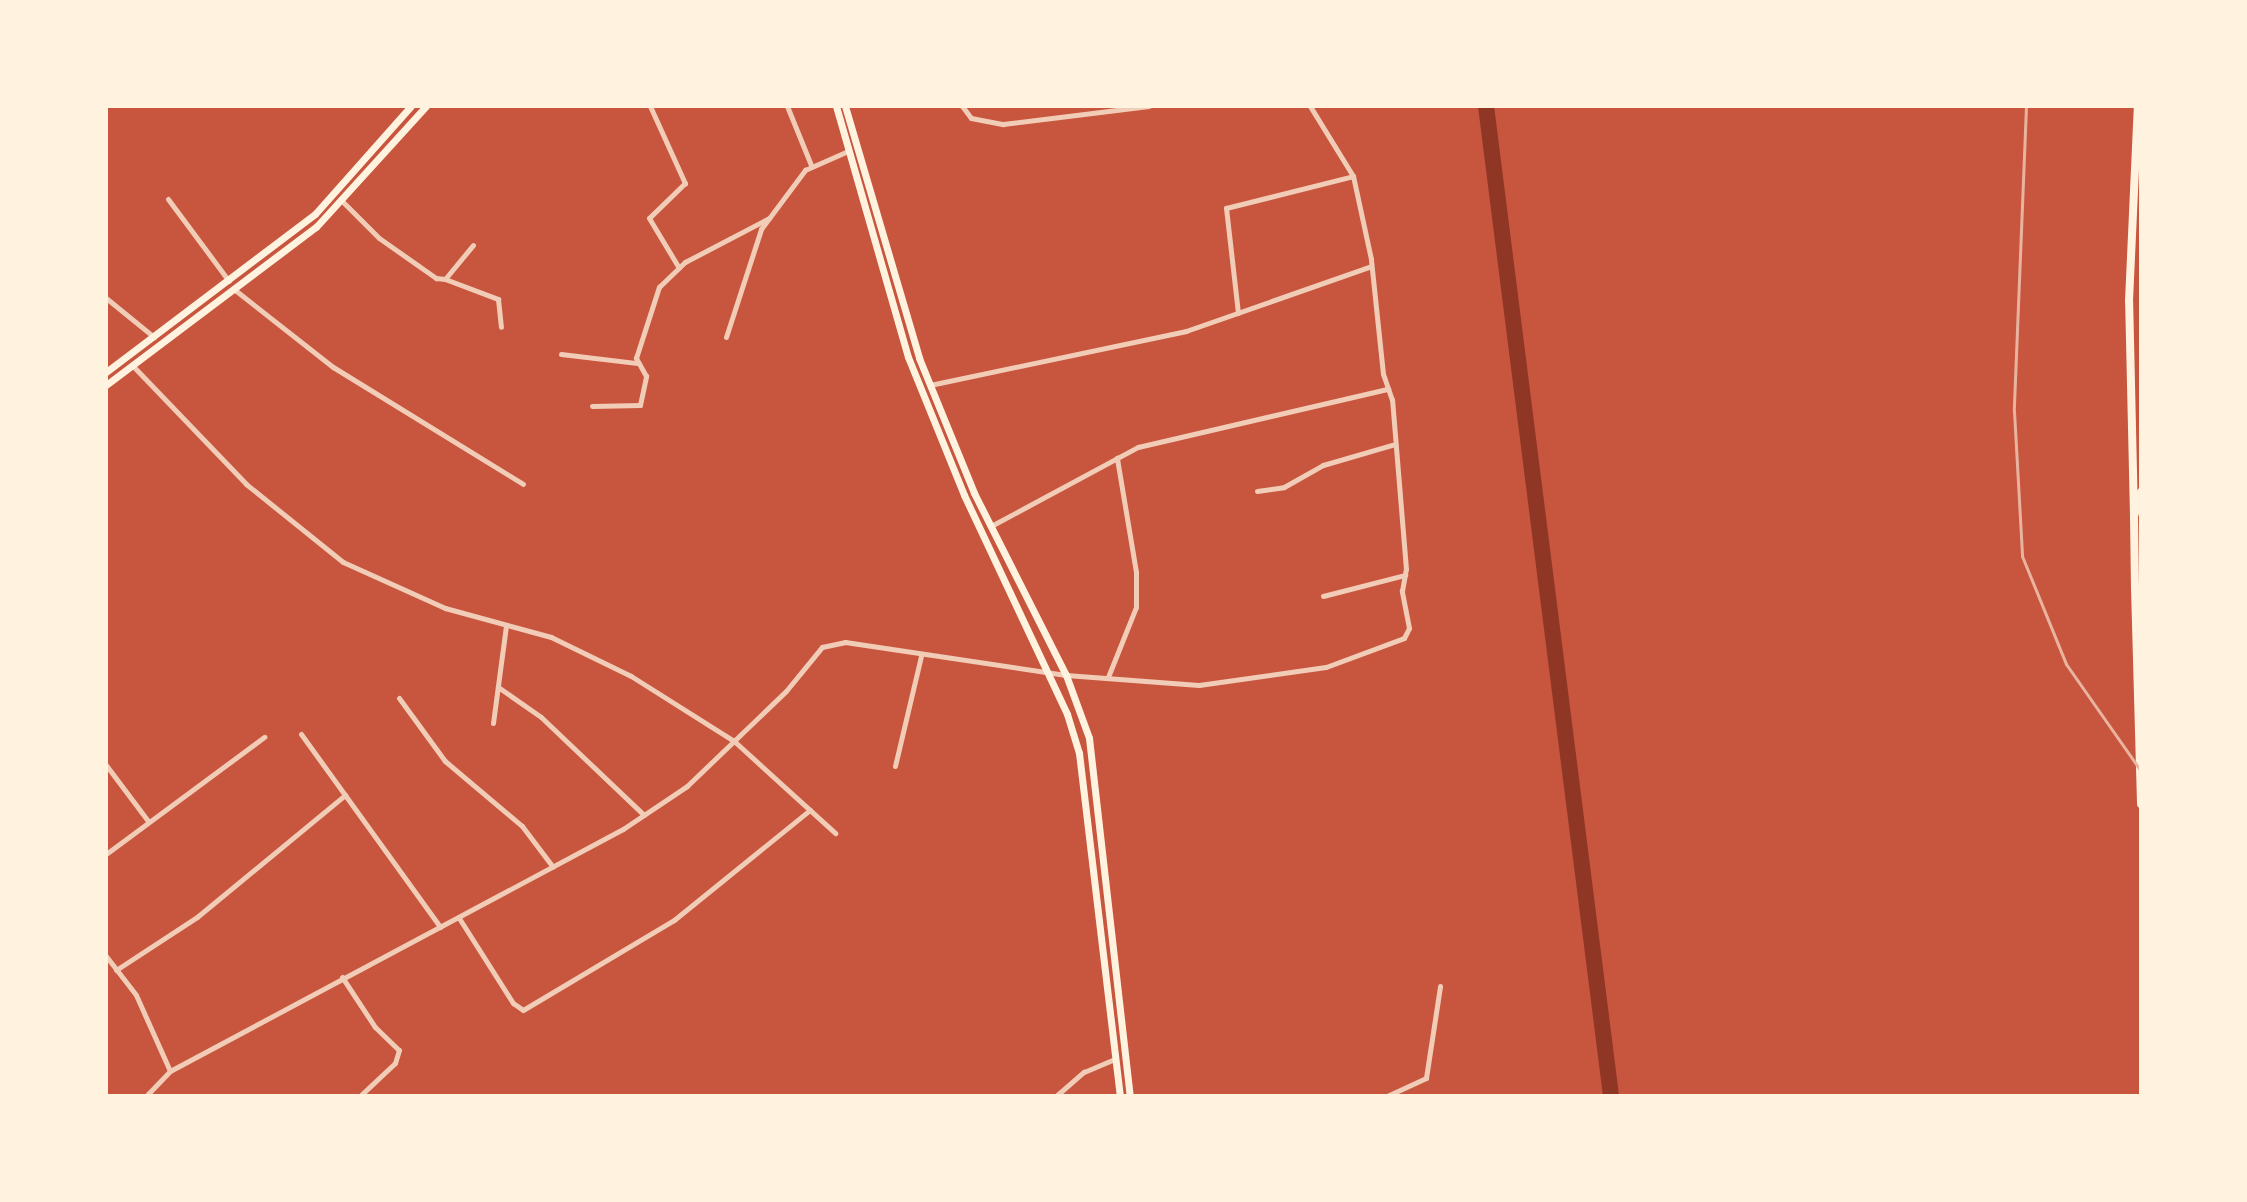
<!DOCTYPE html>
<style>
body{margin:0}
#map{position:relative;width:2247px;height:1202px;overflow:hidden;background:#c8553d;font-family:"Crimson Pro",serif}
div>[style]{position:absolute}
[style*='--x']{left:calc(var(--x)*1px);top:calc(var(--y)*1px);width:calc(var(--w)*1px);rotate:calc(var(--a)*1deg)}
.river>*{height:16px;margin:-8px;padding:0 8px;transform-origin:8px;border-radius:8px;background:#8f3625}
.minor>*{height:5px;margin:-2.5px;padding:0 2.5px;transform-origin:2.5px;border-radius:2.5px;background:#f1ccb7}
.secondary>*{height:7px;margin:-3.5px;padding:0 3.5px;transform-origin:3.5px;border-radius:3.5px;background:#fff3e0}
.trunk>*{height:8px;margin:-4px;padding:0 4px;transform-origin:4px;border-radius:4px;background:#fff3e0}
.rail>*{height:3px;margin:-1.5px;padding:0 1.5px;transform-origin:1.5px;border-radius:1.5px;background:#e9b49f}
span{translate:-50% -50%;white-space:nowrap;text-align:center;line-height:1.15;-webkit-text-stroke:6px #fff3e0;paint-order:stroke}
.frame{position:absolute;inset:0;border:108px solid #fff3e0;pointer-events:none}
</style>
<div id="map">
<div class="river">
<div style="--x:1486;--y:106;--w:998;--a:82.8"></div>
</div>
<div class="minor">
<div style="--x:650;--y:106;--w:85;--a:65.6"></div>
<div style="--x:685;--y:183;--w:50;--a:135.8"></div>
<div style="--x:649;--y:218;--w:58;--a:59"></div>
<div style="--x:787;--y:106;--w:64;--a:67.9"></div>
<div style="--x:962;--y:106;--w:15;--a:53"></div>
<div style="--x:971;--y:118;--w:33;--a:11"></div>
<div style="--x:1003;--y:124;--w:147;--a:-7"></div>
<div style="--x:168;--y:199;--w:102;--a:53.4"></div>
<div style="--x:342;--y:201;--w:52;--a:45"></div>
<div style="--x:379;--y:238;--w:70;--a:35.1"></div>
<div style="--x:436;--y:278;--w:9;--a:6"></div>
<div style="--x:445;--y:279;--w:44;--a:-50.5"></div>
<div style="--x:445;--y:279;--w:57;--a:20.7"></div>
<div style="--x:498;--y:299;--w:28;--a:84"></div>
<div style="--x:235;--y:290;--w:125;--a:38.2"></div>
<div style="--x:333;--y:367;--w:223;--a:31.6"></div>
<div style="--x:106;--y:298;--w:62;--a:39.1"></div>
<div style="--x:1238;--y:313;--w:106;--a:-96.5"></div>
<div style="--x:1226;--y:208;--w:131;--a:-14.1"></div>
<div style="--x:726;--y:337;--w:114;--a:-72"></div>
<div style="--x:761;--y:229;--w:74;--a:-53.3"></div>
<div style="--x:805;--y:170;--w:47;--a:-23.8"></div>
<div style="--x:561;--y:354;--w:77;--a:6.8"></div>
<div style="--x:132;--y:365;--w:165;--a:46.2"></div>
<div style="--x:246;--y:484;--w:124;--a:38.8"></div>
<div style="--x:343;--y:562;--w:112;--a:24.3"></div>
<div style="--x:445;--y:608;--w:110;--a:15.3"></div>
<div style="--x:551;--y:637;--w:89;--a:26"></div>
<div style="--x:631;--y:676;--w:122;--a:32.3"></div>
<div style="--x:734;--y:741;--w:137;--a:42.3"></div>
<div style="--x:930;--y:385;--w:262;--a:-11.9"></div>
<div style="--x:1186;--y:331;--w:194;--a:-19.3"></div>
<div style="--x:592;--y:406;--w:48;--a:-1.2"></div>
<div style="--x:640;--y:405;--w:30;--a:-78"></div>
<div style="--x:646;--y:376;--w:21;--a:-119"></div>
<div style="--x:636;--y:358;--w:75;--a:-72.1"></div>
<div style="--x:659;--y:287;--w:36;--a:-44"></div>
<div style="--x:685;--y:262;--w:95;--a:-27.6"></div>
<div style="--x:1257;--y:491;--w:27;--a:-8"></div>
<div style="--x:1284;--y:487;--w:45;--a:-29.4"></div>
<div style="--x:1323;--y:465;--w:72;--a:-16.2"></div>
<div style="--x:991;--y:526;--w:167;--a:-28.3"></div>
<div style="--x:1138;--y:447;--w:257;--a:-13.1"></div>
<div style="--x:1323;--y:596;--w:85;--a:-14.4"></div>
<div style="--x:1108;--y:677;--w:75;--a:-68.2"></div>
<div style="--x:1136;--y:607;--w:35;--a:-90"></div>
<div style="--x:1136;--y:572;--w:116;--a:-99.5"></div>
<div style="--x:498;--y:687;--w:52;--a:34.9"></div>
<div style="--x:541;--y:717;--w:142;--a:43.6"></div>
<div style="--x:399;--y:698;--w:78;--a:53.9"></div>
<div style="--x:445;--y:761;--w:101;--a:40.2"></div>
<div style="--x:522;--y:826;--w:51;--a:52.9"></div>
<div style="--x:493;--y:723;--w:98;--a:-82.4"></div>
<div style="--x:301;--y:734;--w:238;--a:54.2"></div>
<div style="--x:106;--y:765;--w:70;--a:53.1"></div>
<div style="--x:895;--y:766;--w:113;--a:-76.7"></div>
<div style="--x:106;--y:854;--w:197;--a:-36.5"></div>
<div style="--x:459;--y:918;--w:101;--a:57.6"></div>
<div style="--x:513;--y:1003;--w:12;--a:35"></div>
<div style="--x:523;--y:1010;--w:176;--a:-30.8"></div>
<div style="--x:674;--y:920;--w:175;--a:-39"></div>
<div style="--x:106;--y:956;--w:49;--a:52.4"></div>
<div style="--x:136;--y:995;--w:83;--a:65.9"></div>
<div style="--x:116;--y:970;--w:97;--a:-33.2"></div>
<div style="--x:197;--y:917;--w:192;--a:-39.5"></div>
<div style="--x:342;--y:977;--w:60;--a:56.6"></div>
<div style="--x:375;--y:1027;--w:33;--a:44"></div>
<div style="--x:399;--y:1050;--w:14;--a:107"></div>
<div style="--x:395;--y:1063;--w:48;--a:136.7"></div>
<div style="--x:146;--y:1096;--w:35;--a:-46"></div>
<div style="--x:170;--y:1071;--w:514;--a:-28.11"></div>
<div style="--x:623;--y:829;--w:77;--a:-33.9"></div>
<div style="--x:687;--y:786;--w:137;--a:-43.8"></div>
<div style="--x:786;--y:691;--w:57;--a:-50.7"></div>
<div style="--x:822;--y:647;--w:24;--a:-12"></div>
<div style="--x:845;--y:642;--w:223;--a:8.5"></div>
<div style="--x:1066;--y:675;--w:133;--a:4.3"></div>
<div style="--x:1199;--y:685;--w:128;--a:-8.1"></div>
<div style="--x:1326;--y:667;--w:83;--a:-20.4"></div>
<div style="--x:1404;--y:638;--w:11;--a:-63"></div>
<div style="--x:1409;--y:628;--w:38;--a:-101"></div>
<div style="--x:1402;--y:591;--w:22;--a:-80"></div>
<div style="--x:1406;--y:569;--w:170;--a:-94.7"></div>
<div style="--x:1392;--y:400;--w:28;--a:-109"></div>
<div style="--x:1383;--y:374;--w:116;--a:-96"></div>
<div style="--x:1371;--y:259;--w:85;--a:-102.2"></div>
<div style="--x:1353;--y:176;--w:82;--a:-121.6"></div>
<div style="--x:1056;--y:1096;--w:37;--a:-41"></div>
<div style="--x:1084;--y:1072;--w:34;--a:-23"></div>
<div style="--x:1387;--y:1096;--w:43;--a:-24.8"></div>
<div style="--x:1426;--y:1078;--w:93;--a:-81.3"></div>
</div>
<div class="secondary">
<div style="--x:836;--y:106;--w:261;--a:74"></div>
<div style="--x:908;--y:357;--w:149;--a:67.9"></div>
<div style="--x:964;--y:495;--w:242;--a:64.8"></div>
<div style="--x:1067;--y:714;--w:41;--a:72.9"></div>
<div style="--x:1079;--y:753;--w:345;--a:83.2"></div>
<div style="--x:845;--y:106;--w:263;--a:73.6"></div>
<div style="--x:919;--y:358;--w:146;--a:67.8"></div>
<div style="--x:974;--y:493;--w:204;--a:63.2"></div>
<div style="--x:1066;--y:675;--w:67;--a:69.9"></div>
<div style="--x:1089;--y:738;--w:360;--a:83.5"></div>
<div style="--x:106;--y:372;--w:262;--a:-37.1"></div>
<div style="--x:315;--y:214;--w:144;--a:-48.4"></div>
<div style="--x:106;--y:385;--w:263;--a:-37"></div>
<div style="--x:316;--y:227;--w:164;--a:-47.7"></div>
</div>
<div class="trunk">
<div style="--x:2141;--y:492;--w:25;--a:106"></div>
<div style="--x:2134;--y:516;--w:72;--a:89.2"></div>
<div style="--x:2135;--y:588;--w:14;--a:65"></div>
<div style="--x:2134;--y:516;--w:215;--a:-91.3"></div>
<div style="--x:2129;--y:301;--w:195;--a:-87.4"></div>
<div style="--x:2135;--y:588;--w:216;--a:88.4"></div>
</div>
<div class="rail">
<div style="--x:2026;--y:106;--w:305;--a:92.3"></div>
<div style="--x:2014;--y:411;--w:145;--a:86.8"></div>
<div style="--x:2022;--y:556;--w:117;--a:67.8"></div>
<div style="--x:2066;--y:664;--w:131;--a:55"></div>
</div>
<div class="frame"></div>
</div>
